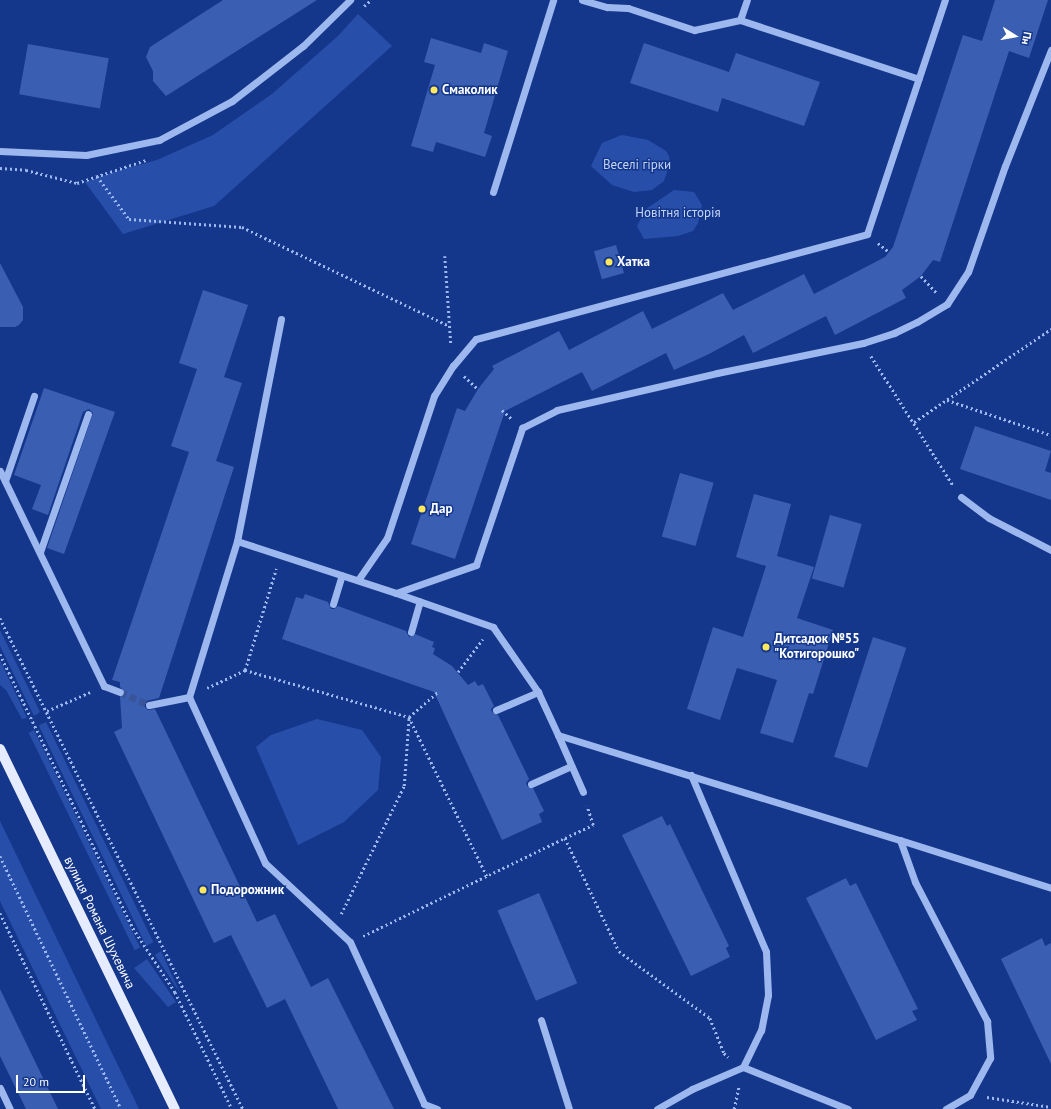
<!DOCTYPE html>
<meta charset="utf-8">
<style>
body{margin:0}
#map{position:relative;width:1051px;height:1109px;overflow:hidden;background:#15378b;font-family:"PT Sans",sans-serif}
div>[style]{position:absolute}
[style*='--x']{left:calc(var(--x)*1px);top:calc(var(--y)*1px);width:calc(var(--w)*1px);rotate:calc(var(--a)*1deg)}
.green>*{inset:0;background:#274faa;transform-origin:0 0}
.building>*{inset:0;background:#395eb2;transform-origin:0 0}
.minor-tunnel>*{height:7px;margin-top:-3.5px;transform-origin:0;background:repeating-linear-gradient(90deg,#38559c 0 7px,transparent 0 10.5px)}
.path>*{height:2.5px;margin-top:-1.25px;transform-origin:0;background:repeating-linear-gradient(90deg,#9db7ef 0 2px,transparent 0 5px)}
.minor>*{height:7px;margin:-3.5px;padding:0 3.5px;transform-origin:3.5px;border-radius:3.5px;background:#9db7ef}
.major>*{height:10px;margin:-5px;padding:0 5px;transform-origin:5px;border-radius:5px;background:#e6ecff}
.dots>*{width:11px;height:11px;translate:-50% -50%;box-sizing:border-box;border:2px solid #15378b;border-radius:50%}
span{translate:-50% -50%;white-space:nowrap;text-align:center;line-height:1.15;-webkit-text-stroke:3px #15378b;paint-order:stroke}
.poi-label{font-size:13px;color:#fff;font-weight:700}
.left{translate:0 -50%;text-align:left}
.park-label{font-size:13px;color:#c4d5fb}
.street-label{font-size:13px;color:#fff}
.north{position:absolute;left:995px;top:16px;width:40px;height:40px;-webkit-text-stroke:3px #15378b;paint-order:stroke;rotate:101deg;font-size:11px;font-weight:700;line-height:16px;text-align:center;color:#fff}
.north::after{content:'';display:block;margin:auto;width:14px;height:18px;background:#fff;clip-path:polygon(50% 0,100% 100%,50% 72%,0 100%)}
.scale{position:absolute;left:16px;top:1075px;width:69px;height:18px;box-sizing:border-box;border:2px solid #fff;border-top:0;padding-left:5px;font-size:12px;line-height:14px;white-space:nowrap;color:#fff;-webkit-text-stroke:3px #15378b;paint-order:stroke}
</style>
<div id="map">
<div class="green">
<div style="clip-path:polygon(358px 14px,392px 46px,214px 206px,123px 234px,85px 182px,116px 171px,157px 160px,213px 135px,272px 94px,338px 36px)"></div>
<div style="clip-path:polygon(622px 135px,648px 140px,666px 151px,669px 156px,670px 163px,664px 181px,652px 190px,634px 192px,612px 185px,591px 166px,602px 143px)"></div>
<div style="clip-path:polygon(674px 190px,694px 192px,702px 205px,698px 223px,693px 231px,678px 236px,644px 239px,637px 226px,646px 209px)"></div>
<div style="clip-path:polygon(0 630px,40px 712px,34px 716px,0 646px)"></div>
<div style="clip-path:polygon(0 660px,27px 718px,22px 719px,6px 690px,0 685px)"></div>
<div style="clip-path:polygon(317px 719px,362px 730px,381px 757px,378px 790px,344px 822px,298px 845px,256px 747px,271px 735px)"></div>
<div style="left:46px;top:722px;width:245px;height:8px;rotate:64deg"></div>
<div style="left:34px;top:730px;width:242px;height:6px;rotate:64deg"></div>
<div style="clip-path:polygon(0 821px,139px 1109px,101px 1109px,0 901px)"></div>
<div style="clip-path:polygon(161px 951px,180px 993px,155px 955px)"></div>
<div style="clip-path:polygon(147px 959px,176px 1002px,168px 1007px,134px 968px)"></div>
</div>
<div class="building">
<div style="clip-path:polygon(223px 0,317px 0,166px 96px,153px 81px,153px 71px,146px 57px,150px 47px)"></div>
<div style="clip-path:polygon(995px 0,1048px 0,1029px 58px,1009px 51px,940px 262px,933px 260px,921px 276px,902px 290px,906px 298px,835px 335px,826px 316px,753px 353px,744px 335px,709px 354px,674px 370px,666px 353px,592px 391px,582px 372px,505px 411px,455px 559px,411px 544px,457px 408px,465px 411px,478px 389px,494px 369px,492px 366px,559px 331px,569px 350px,643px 311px,652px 329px,723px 293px,733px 310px,804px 274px,814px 294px,885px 257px,893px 247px,963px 35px,982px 41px)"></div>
<div style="clip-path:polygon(431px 38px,481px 53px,484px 43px,508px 51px,484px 133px,492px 136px,485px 157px,436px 142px,433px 152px,411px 146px,435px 65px,424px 62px)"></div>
<div style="clip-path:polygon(644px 43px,729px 72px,736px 53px,820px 82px,804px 126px,722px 98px,718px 112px,630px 83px)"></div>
<div style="left:28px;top:44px;width:82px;height:51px;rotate:10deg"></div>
<div style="left:616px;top:245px;width:29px;height:23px;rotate:74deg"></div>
<div style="clip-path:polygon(0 263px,23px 307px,23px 320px,19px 325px,15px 327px,0 327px)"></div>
<div style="clip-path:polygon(203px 290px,248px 305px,224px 377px,242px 383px,216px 461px,234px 467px,159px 698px,146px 701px,144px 706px,148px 710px,155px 709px,257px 922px,275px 914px,311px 987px,328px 978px,394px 1109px,338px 1109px,285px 999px,267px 1008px,231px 935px,214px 943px,114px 732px,122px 728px,120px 697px,123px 696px,125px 692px,120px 687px,120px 682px,112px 680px,189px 452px,171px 446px,197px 369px,179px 363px)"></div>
<div style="clip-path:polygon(44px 388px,115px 412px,64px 554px,47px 548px,93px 413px,89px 409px,83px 412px,48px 515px,32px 509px,41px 485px,14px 475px)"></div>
<div style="clip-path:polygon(975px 426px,1051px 451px,1045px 471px,1051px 473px,1051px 500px,960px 469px)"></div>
<div style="left:680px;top:473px;width:35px;height:66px;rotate:16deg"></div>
<div style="clip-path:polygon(754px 494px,791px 504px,777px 556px,814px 567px,797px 618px,833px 630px,813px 694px,809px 693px,793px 743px,760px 733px,777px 680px,737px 668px,720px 720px,687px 709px,713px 627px,743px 637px,766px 566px,736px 557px)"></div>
<div style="left:830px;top:515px;width:33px;height:66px;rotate:16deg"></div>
<div style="clip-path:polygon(305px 594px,328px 602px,331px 609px,334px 609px,338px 606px,406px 631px,409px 637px,415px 634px,434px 642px,432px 647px,435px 648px,433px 654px,452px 666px,468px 685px,475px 681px,478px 686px,483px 684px,494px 706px,491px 709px,492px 712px,498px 715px,529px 779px,526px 783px,527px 786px,533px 788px,544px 811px,539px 814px,542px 822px,502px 840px,434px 692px,282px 639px,296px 597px,303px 599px)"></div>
<div style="left:873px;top:637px;width:35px;height:126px;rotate:18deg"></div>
<div style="clip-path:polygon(662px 816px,667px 826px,670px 824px,729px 946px,726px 948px,730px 957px,691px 976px,622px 835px)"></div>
<div style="clip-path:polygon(846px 878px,850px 886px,856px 883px,918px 1009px,912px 1011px,917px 1020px,876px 1040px,806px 898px)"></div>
<div style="left:539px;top:893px;width:98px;height:45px;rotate:67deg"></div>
<div style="clip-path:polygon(1042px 938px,1045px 946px,1051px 943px,1051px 1064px,1001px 959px)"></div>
<div style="clip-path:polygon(0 989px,58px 1109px,26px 1109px,0 1056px)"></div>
</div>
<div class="minor-tunnel">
<div style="--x:120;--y:692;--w:32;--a:24"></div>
</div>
<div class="path">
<div style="--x:364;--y:6;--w:9;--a:-41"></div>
<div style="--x:0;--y:168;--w:26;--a:4"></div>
<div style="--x:26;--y:170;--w:53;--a:14.3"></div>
<div style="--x:77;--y:183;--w:73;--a:-18.4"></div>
<div style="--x:97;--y:176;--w:54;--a:53.3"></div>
<div style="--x:129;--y:219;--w:113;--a:4"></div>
<div style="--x:242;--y:227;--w:230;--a:25.5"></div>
<div style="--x:878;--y:243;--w:14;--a:39"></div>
<div style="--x:445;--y:256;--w:87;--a:86.1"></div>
<div style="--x:921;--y:276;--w:23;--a:47"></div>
<div style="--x:871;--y:356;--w:153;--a:57.6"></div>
<div style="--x:464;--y:376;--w:19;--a:43"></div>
<div style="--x:947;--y:400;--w:110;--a:18.6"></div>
<div style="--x:502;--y:410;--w:13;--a:42"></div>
<div style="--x:914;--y:422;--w:166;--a:-34.2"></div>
<div style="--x:0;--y:618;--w:548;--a:63.67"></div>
<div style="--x:0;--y:654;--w:305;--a:64.1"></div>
<div style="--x:133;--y:928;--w:77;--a:56.7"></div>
<div style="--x:175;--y:992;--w:130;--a:64"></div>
<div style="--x:245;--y:670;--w:106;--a:-72.9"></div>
<div style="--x:458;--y:672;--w:41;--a:-52.9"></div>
<div style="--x:207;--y:688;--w:42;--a:-25.3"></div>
<div style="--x:245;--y:670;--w:171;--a:16"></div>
<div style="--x:409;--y:717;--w:177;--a:63.9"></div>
<div style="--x:47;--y:711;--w:47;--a:-23.8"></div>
<div style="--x:565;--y:838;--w:31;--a:-25"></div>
<div style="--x:593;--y:825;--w:20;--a:-108"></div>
<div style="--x:0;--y:856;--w:280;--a:64.4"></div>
<div style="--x:0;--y:913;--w:218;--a:64.1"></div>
<div style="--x:341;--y:914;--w:143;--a:-63.8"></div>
<div style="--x:404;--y:786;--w:69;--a:-85.9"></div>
<div style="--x:409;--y:717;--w:40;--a:-41"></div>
<div style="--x:363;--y:936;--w:225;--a:-25.9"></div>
<div style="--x:565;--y:838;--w:125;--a:64.5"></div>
<div style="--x:619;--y:951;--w:113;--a:36.4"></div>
<div style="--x:710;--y:1018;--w:38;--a:68"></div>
<div style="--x:724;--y:1053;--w:6;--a:45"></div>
<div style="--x:987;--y:1097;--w:65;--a:8.9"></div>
<div style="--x:734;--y:1109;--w:24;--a:-78"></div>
</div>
<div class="minor">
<div style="--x:582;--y:0;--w:26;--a:16"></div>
<div style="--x:607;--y:7;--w:21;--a:3"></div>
<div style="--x:628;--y:8;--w:70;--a:18.4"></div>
<div style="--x:694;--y:30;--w:47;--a:-12.3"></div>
<div style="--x:740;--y:20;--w:188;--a:18.2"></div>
<div style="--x:740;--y:20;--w:21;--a:-71"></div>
<div style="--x:0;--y:151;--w:86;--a:2.7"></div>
<div style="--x:86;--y:155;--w:75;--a:-11.6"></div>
<div style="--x:159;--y:140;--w:83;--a:-28.1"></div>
<div style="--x:232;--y:101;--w:90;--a:-37.8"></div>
<div style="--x:303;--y:46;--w:66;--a:-44.4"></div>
<div style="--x:493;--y:192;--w:201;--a:-72.6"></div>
<div style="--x:281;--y:319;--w:226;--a:101.2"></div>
<div style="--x:237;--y:541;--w:163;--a:107.1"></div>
<div style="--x:189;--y:697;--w:183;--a:65.4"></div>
<div style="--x:265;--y:863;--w:116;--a:42.9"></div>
<div style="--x:350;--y:942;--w:178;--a:65.4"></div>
<div style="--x:424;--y:1104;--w:14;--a:21"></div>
<div style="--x:0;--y:471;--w:239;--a:64.2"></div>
<div style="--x:104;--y:686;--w:17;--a:21"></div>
<div style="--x:5;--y:481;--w:90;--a:-71.2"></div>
<div style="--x:961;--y:497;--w:35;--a:37"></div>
<div style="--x:989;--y:518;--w:70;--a:27.3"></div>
<div style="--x:237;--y:541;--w:167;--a:18.1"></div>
<div style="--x:396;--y:593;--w:103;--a:19.3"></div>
<div style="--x:493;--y:627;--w:79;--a:55.3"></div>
<div style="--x:538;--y:692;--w:47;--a:65.1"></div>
<div style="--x:558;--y:735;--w:358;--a:17.1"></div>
<div style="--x:900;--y:840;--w:45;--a:70.3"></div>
<div style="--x:915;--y:882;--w:157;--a:62.6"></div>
<div style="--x:987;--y:1021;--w:37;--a:85"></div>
<div style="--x:990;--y:1058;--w:42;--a:118.4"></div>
<div style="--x:970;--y:1095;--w:28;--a:150"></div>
<div style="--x:40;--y:552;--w:146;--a:-70.8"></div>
<div style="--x:358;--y:580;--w:51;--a:-55.4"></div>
<div style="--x:387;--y:538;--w:150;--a:-71.7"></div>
<div style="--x:434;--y:396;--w:36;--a:-58"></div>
<div style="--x:453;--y:366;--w:35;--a:-50"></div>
<div style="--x:476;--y:339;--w:405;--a:-15"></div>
<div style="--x:867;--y:234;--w:247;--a:-71.6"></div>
<div style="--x:396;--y:593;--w:85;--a:-19.3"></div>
<div style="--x:476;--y:565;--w:145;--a:-71.4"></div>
<div style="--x:522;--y:428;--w:39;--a:-27"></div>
<div style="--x:557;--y:410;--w:164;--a:-13"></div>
<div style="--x:717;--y:373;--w:149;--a:-11.6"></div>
<div style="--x:863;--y:343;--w:33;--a:-18"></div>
<div style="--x:894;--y:333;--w:25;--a:-26"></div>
<div style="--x:917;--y:322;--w:35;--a:-31"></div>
<div style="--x:947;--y:304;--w:38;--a:-57"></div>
<div style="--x:968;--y:272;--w:112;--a:-70.8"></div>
<div style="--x:1005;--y:166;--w:125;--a:-68.4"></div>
<div style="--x:333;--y:604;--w:30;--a:-73"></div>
<div style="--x:411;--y:632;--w:32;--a:-74"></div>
<div style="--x:149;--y:705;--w:41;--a:-11.3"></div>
<div style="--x:496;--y:710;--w:46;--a:-23.2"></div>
<div style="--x:558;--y:735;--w:62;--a:66.3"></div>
<div style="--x:691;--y:775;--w:192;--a:67"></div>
<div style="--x:766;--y:952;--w:43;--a:87.3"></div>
<div style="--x:768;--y:995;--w:36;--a:101"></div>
<div style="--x:761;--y:1030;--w:41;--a:115.9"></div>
<div style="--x:531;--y:784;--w:44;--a:-24.2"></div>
<div style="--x:900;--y:840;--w:158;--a:17.6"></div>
<div style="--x:541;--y:1020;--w:93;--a:72.5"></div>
<div style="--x:0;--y:1088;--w:23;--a:65"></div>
<div style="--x:657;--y:1109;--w:40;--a:-29.7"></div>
<div style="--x:692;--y:1089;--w:56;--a:-23.3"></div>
<div style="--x:743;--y:1067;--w:113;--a:21.8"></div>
</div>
<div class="major">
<div style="--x:0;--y:749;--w:400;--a:64.1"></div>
</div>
<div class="dots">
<div style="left:434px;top:90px;background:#ffe85c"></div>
<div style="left:609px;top:262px;background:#ffe85c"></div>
<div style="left:422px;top:509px;background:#ffe85c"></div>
<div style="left:766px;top:647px;background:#ffe85c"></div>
<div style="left:203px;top:890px;background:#ffe85c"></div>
</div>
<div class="poi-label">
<span class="left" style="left:442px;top:90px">Смаколик</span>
<span class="left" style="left:617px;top:262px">Хатка</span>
<span class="left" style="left:430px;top:509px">Дар</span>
<span class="left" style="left:774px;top:647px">Дитсадок №55<br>"Котигорошко"</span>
<span class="left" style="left:211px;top:890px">Подорожник</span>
</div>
<div class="park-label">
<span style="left:637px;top:165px">Веселі гірки</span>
<span style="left:678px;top:213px">Новітня історія</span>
</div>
<div class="street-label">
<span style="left:99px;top:923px;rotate:64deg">вулиця Романа Шухевича</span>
</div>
<div class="north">Пн</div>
<div class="scale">20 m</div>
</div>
